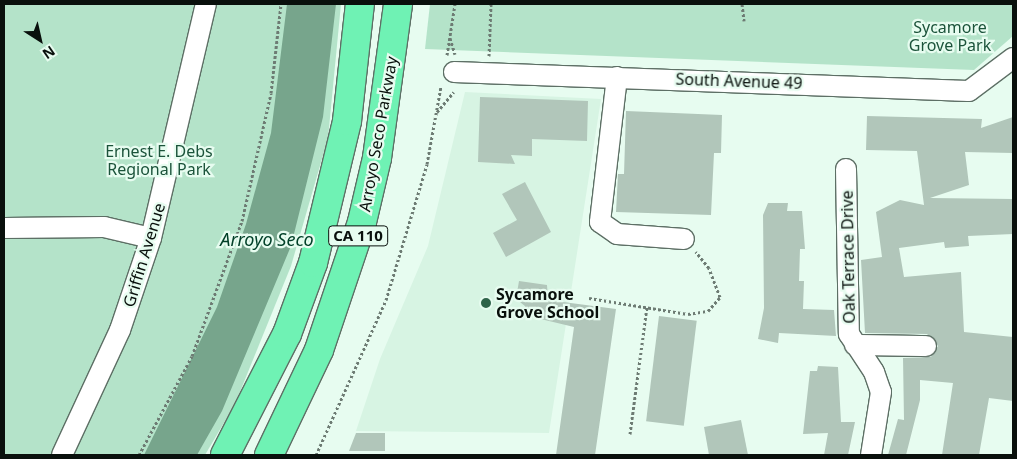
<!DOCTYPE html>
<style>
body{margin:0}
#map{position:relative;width:1017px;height:459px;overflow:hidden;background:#e7fcf0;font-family:"Noto Sans",sans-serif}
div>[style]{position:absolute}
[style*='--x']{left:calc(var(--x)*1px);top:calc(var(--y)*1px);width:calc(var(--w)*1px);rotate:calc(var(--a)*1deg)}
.built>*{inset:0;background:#d7f4e3}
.green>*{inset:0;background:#b4e3c9}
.water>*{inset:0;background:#77a58c}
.building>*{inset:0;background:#b1c6ba;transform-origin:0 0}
.path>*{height:3px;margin-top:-1.5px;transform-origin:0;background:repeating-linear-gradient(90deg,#6d7b73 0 2.5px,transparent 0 5px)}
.roads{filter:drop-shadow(1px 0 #5d6f65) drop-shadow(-1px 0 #5d6f65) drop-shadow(0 1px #5d6f65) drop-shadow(0 -1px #5d6f65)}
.minor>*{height:20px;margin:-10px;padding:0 10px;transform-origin:10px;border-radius:10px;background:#fff}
.highway>*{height:28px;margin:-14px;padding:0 14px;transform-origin:14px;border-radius:14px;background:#6ff2b4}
.dots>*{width:14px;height:14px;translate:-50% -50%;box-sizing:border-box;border:2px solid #e7fcf0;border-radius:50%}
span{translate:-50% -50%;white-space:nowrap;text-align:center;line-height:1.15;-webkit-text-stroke:4.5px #e7fcf0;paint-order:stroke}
.shield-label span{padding:1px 4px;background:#e7fcf0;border:1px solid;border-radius:4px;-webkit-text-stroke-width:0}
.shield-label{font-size:15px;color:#09100c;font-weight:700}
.park-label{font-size:16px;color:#1b533a}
.street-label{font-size:16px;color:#09100c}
.poi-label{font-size:16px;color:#09100c;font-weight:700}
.left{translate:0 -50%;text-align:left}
.water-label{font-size:18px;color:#024129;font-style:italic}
.frame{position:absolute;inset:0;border:5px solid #09100c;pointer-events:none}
.north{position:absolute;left:15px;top:15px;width:50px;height:50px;-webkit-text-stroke:4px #e7fcf0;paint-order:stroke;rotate:145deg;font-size:14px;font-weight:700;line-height:20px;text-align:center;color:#09100c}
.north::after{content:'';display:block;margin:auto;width:18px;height:22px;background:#09100c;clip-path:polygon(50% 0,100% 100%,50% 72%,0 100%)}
</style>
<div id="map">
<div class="built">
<div style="clip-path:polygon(465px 92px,601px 99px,549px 433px,356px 431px,380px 359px,428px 246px)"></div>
</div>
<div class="green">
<div style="clip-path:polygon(4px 4px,341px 4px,328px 138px,291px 266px,235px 404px,205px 455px,4px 455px)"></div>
<div style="clip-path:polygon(430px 4px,1013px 4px,1013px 36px,974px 70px,425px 49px)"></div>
</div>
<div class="water">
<div style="clip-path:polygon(287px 4px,336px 4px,323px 117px,291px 246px,222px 411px,197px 455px,144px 455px,217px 307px,246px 224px,271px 133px)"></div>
</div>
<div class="building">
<div style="clip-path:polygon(480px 97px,588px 101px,587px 141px,532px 139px,532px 156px,511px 155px,515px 164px,478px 162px)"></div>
<div style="clip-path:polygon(626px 111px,722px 115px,721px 153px,714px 153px,711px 215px,616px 212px,618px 174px,624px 174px)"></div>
<div style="clip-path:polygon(867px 116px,982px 119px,981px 128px,1013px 117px,1013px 153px,965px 152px,969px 185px,930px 198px,1013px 199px,1013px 234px,968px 236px,969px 246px,945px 248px,944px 242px,899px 248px,904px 277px,961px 272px,964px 332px,1013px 337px,1013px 401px,989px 398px,979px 455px,942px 455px,953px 383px,920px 380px,920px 400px,906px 455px,888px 455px,898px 419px,904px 420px,903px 358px,931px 357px,938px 346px,927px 334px,865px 333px,861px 260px,882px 257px,876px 212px,900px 200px,924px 205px,917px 151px,866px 150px)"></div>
<div style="clip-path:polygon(525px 182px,551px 232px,506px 257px,493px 233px,517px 220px,502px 194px)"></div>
<div style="clip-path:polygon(768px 203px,788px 203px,787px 211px,802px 211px,805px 249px,800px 249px,799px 281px,804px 281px,803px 309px,834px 310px,836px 336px,779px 333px,778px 343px,758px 339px,764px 308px,763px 215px)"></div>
<div style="clip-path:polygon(519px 281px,547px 285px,548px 300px,616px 309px,595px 455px,556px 455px,574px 327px,524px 315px,525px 306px,516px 299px)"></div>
<div style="left:659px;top:316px;width:38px;height:106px;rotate:7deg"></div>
<div style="clip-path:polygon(818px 366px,838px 367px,841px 422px,855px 422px,848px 455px,824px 455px,828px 433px,803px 434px,810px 371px,817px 371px)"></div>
<div style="clip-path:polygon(741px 420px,748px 455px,709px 455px,704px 427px)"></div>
<div style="clip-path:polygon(356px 433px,385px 433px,385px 451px,349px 451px)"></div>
</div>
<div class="path">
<div style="--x:742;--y:4;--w:17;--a:83"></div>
<div style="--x:450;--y:38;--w:17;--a:73"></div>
<div style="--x:447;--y:55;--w:52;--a:-81.1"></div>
<div style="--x:489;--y:56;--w:52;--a:-87.8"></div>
<div style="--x:437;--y:112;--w:26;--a:-50"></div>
<div style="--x:589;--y:298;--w:100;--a:9.2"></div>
<div style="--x:688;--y:314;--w:20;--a:-9"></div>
<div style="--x:708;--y:311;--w:18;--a:-49"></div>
<div style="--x:720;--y:297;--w:31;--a:-111"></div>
<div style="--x:709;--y:268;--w:21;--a:-129"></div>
<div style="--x:630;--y:434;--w:128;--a:-82.4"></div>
<div style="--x:139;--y:455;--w:112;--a:-61.8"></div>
<div style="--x:192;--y:356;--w:144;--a:-69.7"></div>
<div style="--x:242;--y:221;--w:131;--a:-77.2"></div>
<div style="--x:271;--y:93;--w:90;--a:-83.6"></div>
<div style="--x:316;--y:455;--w:170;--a:-65.7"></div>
<div style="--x:386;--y:300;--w:142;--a:-73.2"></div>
<div style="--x:427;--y:164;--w:79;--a:-79.8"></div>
</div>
<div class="roads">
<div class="minor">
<div style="--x:454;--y:72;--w:515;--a:2.11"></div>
<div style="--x:969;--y:91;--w:55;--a:-36.9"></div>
<div style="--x:617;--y:77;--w:146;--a:96.7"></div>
<div style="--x:600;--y:222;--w:21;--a:35"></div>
<div style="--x:617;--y:234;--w:67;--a:4.3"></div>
<div style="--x:846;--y:169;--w:165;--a:89"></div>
<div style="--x:849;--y:334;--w:45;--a:56.7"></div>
<div style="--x:874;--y:372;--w:21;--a:71"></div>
<div style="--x:881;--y:392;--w:64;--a:99"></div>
<div style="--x:4;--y:228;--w:100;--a:-0.6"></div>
<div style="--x:104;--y:227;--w:48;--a:13.2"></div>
<div style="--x:855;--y:345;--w:71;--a:0.8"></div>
<div style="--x:62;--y:455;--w:138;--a:-65.1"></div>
<div style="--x:120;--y:330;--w:97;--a:-71.4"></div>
<div style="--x:151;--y:238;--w:240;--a:-76.8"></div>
</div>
<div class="highway">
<div style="--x:225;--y:455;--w:136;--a:-62.9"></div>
<div style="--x:287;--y:334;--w:76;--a:-69.9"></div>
<div style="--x:313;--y:263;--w:146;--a:-76.5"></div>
<div style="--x:347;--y:121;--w:118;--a:-83.7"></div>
<div style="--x:269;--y:455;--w:116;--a:-64.5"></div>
<div style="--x:319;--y:350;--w:135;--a:-71.4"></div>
<div style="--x:362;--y:222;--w:66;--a:-76.8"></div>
<div style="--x:377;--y:158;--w:155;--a:-82.2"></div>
</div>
</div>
<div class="dots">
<div style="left:486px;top:303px;background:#2f644a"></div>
</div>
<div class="shield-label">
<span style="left:358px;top:236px">CA 110</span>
</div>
<div class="park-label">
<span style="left:950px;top:36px">Sycamore<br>Grove Park</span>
<span style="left:159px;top:160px">Ernest E. Debs<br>Regional Park</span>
</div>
<div class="street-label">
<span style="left:739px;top:81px;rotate:2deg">South Avenue 49</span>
<span style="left:378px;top:134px;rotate:-80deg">Arroyo Seco Parkway</span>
<span style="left:144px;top:255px;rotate:-73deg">Griffin Avenue</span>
<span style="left:848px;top:257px;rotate:-91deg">Oak Terrace Drive</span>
</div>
<div class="poi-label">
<span class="left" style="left:496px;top:303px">Sycamore<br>Grove School</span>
</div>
<div class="water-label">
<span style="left:267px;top:239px">Arroyo Seco</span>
</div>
<div class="frame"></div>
<div class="north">N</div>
</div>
